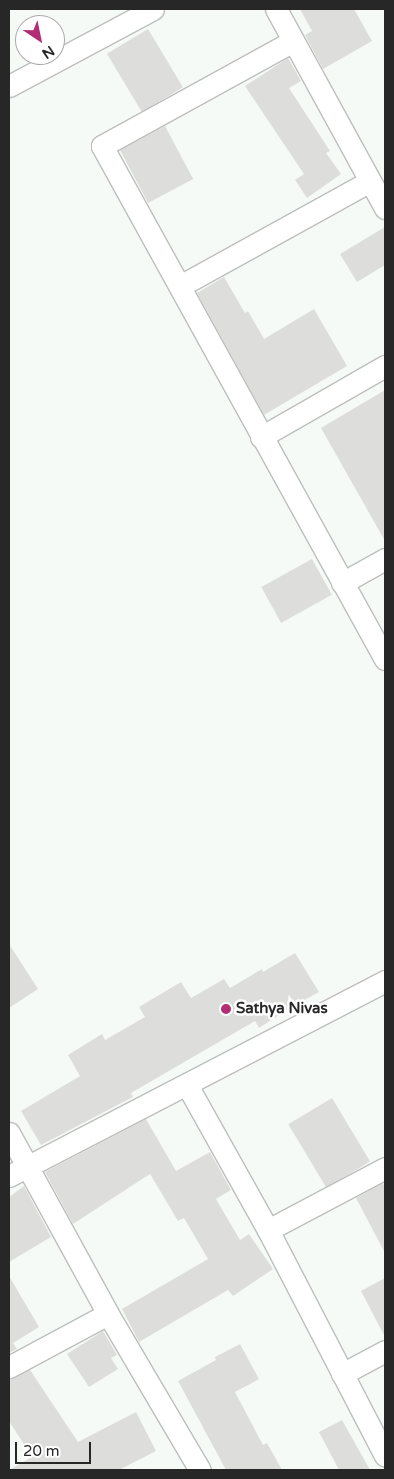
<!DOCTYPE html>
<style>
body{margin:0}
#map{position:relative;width:394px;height:1479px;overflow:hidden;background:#f6faf7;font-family:"Varela Round",sans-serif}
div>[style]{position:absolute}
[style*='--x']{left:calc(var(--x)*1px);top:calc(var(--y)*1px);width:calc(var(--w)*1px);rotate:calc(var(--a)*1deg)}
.building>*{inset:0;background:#dddedb;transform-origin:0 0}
.roads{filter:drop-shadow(1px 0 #bcbfbd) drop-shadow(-1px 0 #bcbfbd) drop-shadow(0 1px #bcbfbd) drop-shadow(0 -1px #bcbfbd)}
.street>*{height:21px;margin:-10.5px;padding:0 10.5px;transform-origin:10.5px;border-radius:10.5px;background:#fff}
.dots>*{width:14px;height:14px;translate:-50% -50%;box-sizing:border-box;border:2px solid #fff;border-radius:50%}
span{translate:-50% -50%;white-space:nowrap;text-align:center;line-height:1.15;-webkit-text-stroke:5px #fff;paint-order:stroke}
.poi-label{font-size:15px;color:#262726;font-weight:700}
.left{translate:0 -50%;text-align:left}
.frame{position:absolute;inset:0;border:10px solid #262726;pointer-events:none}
.north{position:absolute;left:15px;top:15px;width:50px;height:50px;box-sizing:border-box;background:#fff;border:1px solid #a8a9a8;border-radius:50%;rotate:146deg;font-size:14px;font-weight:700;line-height:20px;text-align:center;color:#262726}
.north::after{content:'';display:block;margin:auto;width:18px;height:22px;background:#b22d73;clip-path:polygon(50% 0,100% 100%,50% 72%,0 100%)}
.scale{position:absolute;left:15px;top:1442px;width:76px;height:22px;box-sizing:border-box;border:2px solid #262726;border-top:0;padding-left:6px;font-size:15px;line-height:18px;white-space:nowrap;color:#262726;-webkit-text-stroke:4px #fff;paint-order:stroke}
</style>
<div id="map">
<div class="building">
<div style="clip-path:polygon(300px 9px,354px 9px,372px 41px,323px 69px,305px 35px,312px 31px)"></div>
<div style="left:148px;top:29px;width:68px;height:48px;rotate:59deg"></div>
<div style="clip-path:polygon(288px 58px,301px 81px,289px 88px,330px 151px,326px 153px,341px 174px,307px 198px,295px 180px,304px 174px,245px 86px)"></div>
<div style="left:165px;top:126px;width:60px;height:51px;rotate:62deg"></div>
<div style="clip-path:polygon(385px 227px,385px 265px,357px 282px,340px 254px)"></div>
<div style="clip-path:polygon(224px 277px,245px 313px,248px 311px,264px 339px,314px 309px,347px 366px,264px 415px,197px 293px)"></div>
<div style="clip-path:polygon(385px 390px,385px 541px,321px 428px)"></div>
<div style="left:312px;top:559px;width:41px;height:58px;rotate:61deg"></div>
<div style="clip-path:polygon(9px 944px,38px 989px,9px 1008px)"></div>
<div style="clip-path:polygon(295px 953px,319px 992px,290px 1008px,259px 1028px,255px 1021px,131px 1093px,133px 1097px,41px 1145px,21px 1111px,80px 1076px,68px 1055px,102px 1034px,105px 1040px,145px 1017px,139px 1007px,181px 982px,191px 998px,224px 979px,230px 988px,262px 969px,263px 972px)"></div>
<div style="left:332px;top:1098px;width:74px;height:51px;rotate:59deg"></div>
<div style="clip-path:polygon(146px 1119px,176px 1171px,210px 1152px,231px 1190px,216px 1199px,240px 1240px,249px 1234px,273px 1269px,233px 1296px,228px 1290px,139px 1342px,122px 1309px,208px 1259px,184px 1218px,178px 1221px,150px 1174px,73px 1224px,45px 1172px)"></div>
<div style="clip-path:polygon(383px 1183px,385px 1188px,385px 1253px,356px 1198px)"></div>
<div style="clip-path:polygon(24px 1186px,51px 1237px,9px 1262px,9px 1197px)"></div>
<div style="clip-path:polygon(9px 1276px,39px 1327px,13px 1343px,17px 1349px,9px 1353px)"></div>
<div style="clip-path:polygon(385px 1278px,385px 1337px,361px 1291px)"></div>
<div style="clip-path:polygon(103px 1331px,117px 1355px,111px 1358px,118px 1369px,89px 1387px,67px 1354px)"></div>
<div style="clip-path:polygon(240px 1344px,259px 1379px,235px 1392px,263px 1445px,267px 1443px,282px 1470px,226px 1470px,178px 1381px,216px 1360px,215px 1357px)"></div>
<div style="clip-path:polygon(30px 1370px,78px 1442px,136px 1412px,156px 1451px,119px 1470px,9px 1470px,32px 1457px,9px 1421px,9px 1379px)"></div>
<div style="clip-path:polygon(342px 1420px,370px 1470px,339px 1470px,319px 1432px)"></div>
</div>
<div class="roads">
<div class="street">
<div style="--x:276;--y:9;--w:227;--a:61.3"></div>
<div style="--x:293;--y:41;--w:218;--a:151.2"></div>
<div style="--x:102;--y:146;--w:586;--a:61.12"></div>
<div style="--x:9;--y:86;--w:163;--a:-28.1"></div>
<div style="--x:180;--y:286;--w:217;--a:-28.9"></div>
<div style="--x:261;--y:437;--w:143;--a:-29.8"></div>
<div style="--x:342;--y:583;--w:49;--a:-29.2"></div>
<div style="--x:187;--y:1085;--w:166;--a:60.8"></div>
<div style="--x:268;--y:1230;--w:254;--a:62.6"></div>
<div style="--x:9;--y:1133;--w:206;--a:61.3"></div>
<div style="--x:108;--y:1314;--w:181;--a:59.5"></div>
<div style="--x:9;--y:1176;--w:424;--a:-27.4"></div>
<div style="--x:268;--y:1230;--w:132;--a:-27.9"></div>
<div style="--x:9;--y:1367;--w:112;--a:-28.2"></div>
<div style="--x:342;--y:1374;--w:49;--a:-28.1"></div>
</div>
</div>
<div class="dots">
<div style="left:226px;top:1009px;background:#b22d73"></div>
</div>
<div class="poi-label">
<span class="left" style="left:236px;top:1009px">Sathya Nivas</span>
</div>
<div class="frame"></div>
<div class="north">N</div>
<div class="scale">20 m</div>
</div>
